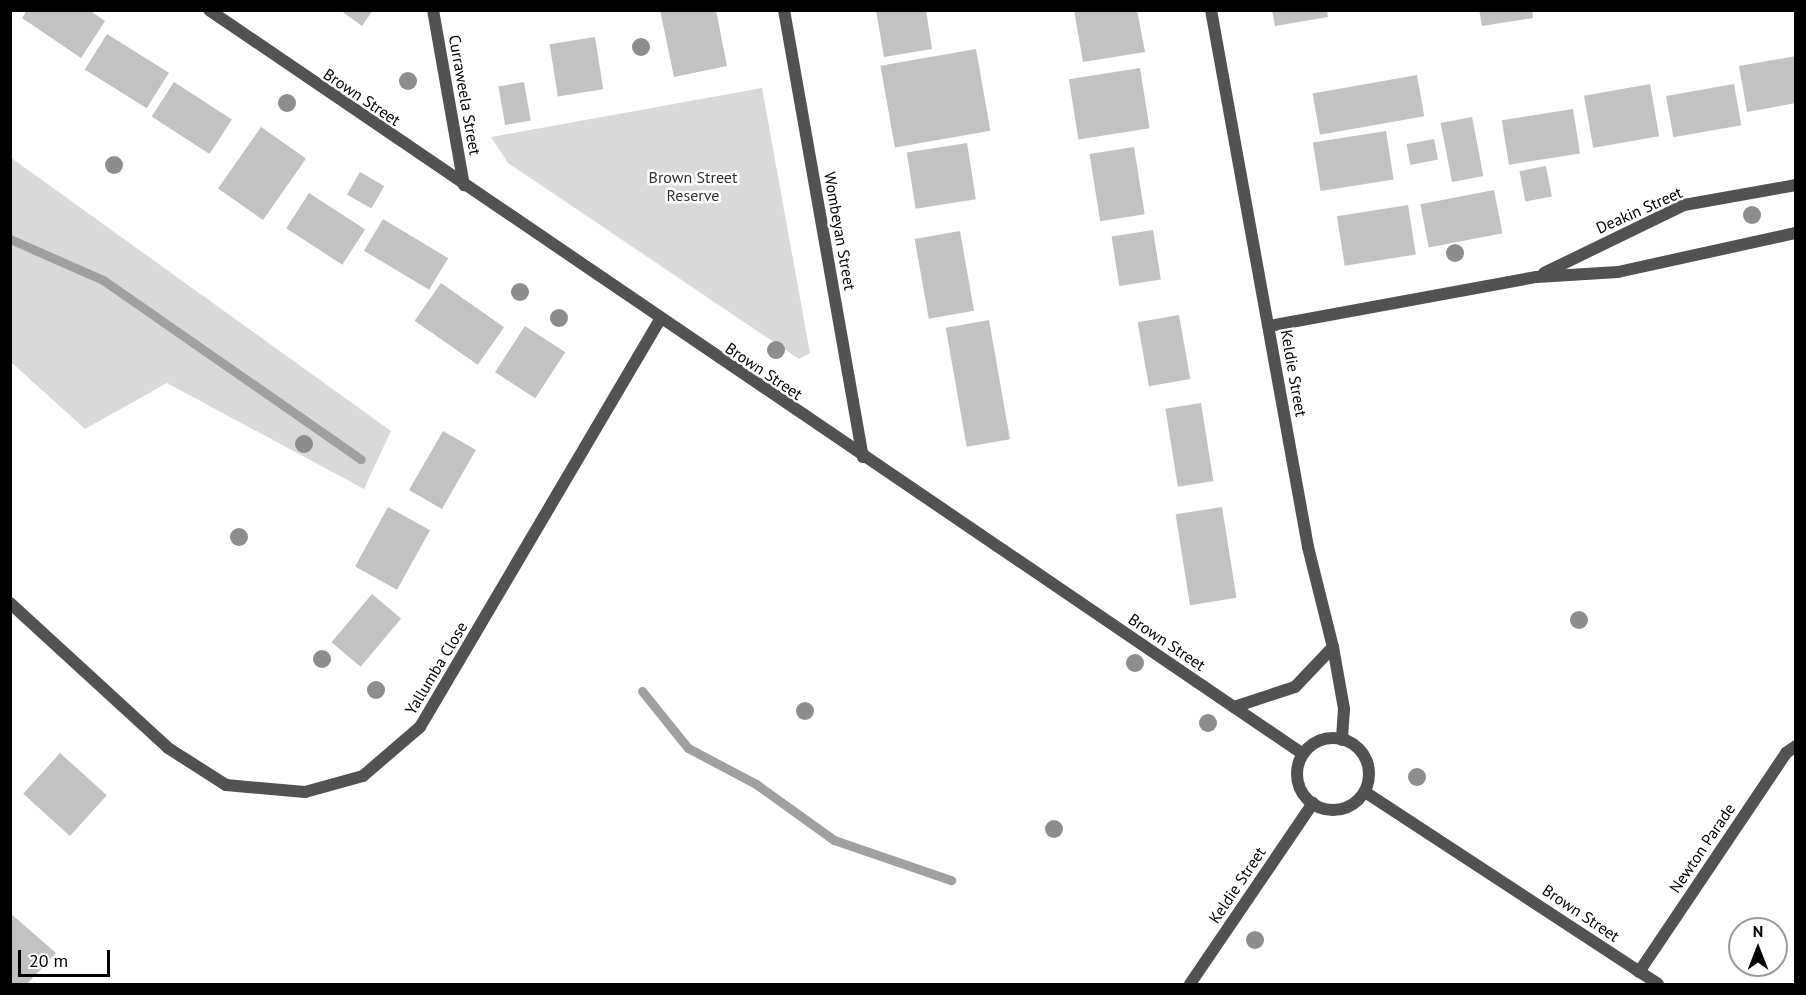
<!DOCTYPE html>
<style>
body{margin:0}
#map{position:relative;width:1806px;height:995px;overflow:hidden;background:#fff;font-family:"PT Sans",sans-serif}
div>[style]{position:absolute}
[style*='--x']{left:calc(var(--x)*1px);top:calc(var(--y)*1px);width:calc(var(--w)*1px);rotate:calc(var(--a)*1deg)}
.green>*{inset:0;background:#d9d9d9}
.stream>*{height:9px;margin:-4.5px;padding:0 4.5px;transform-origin:4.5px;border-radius:4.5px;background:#a0a0a0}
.building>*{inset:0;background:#c2c2c2;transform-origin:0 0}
.minor>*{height:12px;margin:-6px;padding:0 6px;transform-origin:6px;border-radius:6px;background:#525252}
.minor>.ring{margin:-6px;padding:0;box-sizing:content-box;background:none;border:12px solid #525252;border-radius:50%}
.trees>*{width:18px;height:18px;margin:-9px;border-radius:50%;background:#8d8d8d}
span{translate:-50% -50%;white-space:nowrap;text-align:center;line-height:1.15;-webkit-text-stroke:5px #fff;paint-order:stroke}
.street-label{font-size:16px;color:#000}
.park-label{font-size:16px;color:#303030}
.frame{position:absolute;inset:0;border:12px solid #000;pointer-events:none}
.north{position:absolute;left:1728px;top:917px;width:60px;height:60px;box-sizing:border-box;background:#fff;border:2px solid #999;border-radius:50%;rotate:0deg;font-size:16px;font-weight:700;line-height:24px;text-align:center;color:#000}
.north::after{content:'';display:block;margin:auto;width:21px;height:27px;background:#000;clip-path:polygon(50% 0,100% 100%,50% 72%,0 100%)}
.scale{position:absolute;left:18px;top:950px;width:92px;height:27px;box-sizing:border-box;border:3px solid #000;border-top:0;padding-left:8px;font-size:18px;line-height:21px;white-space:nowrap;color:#000;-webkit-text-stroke:4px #fff;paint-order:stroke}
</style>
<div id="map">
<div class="green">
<div style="clip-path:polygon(762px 88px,810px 353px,799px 359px,508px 163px,491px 137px)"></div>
<div style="clip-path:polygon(10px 157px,391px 431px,364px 489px,167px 383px,85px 429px,11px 362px)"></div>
</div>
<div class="stream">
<div style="--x:10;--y:239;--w:102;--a:23.8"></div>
<div style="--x:103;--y:280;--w:314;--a:34.8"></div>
<div style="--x:642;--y:691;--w:73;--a:51.1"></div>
<div style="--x:688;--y:748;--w:77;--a:27.9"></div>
<div style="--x:756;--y:784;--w:96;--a:35.7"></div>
<div style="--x:834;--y:840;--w:124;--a:18.9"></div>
</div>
<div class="building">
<div style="clip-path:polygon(27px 10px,89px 10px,105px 21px,81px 58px,22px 18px)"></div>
<div style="clip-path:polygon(340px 10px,373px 10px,362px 26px)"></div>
<div style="clip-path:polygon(660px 10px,716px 10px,727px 66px,674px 77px)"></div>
<div style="clip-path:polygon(876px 10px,926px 10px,932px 49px,884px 57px)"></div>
<div style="clip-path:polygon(1074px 10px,1137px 10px,1145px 52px,1083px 62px)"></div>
<div style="clip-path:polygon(1272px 10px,1327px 10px,1328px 17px,1275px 26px)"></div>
<div style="clip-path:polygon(1479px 10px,1532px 10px,1533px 18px,1482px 26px)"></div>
<div style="left:107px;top:34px;width:73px;height:42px;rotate:32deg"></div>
<div style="left:595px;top:37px;width:53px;height:46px;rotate:81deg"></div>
<div style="left:976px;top:49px;width:83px;height:97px;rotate:80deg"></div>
<div style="clip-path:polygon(1796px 56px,1796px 103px,1747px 112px,1739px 66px)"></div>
<div style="left:1140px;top:68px;width:61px;height:72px;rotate:81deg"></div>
<div style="left:1417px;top:75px;width:42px;height:106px;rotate:80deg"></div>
<div style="left:174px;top:82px;width:69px;height:41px;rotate:33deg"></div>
<div style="left:524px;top:82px;width:39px;height:26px;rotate:80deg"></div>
<div style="left:1650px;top:84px;width:53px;height:67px;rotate:80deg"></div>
<div style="left:1734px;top:84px;width:42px;height:69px;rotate:80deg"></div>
<div style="left:1573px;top:109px;width:45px;height:72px;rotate:81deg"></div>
<div style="left:1472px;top:117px;width:60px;height:32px;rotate:79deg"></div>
<div style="left:261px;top:127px;width:55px;height:75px;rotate:35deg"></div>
<div style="left:1386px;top:131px;width:49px;height:74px;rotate:81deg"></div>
<div style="left:1434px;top:139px;width:21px;height:28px;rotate:79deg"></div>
<div style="left:967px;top:143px;width:57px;height:61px;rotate:81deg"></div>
<div style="left:1134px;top:147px;width:68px;height:45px;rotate:81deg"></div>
<div style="left:1546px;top:166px;width:31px;height:27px;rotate:79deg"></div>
<div style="left:360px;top:172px;width:28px;height:26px;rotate:30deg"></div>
<div style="left:1494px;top:190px;width:44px;height:75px;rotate:79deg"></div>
<div style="left:309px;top:193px;width:67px;height:42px;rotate:33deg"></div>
<div style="left:1408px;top:205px;width:50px;height:72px;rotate:81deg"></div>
<div style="left:383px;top:219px;width:76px;height:37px;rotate:31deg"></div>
<div style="left:1153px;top:230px;width:50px;height:42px;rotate:81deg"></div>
<div style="left:960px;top:231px;width:81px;height:46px;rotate:80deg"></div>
<div style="left:441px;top:283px;width:77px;height:46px;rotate:35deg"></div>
<div style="left:1179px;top:315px;width:65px;height:42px;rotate:80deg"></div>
<div style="left:989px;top:320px;width:121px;height:44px;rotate:80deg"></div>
<div style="left:525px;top:326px;width:48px;height:55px;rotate:33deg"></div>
<div style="left:1201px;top:403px;width:79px;height:36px;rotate:81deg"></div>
<div style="left:443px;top:431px;width:38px;height:68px;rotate:30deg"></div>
<div style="left:388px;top:507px;width:48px;height:68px;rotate:29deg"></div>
<div style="left:1222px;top:507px;width:92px;height:47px;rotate:81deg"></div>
<div style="left:372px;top:594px;width:38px;height:63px;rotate:40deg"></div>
<div style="left:60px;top:753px;width:63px;height:55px;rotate:42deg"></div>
<div style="clip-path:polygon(10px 913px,56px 953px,27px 984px,10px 984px)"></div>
</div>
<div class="minor">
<div style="--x:209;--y:10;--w:1323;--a:34.22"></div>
<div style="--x:433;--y:10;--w:178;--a:80"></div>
<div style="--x:784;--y:10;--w:454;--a:80"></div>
<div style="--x:1211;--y:10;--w:546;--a:79.76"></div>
<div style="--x:1308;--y:547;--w:103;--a:76"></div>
<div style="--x:1333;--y:647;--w:63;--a:79.9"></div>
<div style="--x:1344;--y:709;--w:31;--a:94"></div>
<div style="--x:1544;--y:273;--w:156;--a:-25.9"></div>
<div style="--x:1684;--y:205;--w:114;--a:-10.1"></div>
<div style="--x:1269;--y:326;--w:272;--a:-10.4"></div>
<div style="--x:1537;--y:277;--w:81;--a:-3.5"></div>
<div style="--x:1618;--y:272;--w:182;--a:-12.4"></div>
<div style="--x:10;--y:603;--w:214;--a:42.5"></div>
<div style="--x:168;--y:748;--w:69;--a:32.5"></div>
<div style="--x:226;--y:785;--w:79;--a:5.1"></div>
<div style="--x:305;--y:792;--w:60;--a:-15.4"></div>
<div style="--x:363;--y:776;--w:75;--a:-40.7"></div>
<div style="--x:420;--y:727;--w:472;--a:-59.5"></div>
<div style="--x:1234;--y:707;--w:64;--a:-18.2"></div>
<div style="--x:1295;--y:687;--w:55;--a:-46.5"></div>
<div class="ring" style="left:1297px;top:738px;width:60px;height:60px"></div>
<div style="--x:1365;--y:792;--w:350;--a:33.2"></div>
<div style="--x:1639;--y:972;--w:264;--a:-56.1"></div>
<div style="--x:1786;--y:753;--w:12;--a:-35"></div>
<div style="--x:1190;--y:984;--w:219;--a:-55.8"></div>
</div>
<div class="trees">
<div style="left:641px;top:47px"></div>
<div style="left:408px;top:81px"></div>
<div style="left:287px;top:103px"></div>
<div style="left:114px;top:165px"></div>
<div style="left:1752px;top:215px"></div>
<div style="left:1455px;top:253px"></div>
<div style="left:520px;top:292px"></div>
<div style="left:559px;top:318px"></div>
<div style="left:776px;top:350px"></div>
<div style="left:304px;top:444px"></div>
<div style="left:239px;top:537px"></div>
<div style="left:1579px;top:620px"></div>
<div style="left:322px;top:659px"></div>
<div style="left:1135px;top:663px"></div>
<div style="left:376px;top:690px"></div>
<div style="left:805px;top:711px"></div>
<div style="left:1208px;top:723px"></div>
<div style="left:1417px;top:777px"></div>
<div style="left:1054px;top:829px"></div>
<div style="left:1255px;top:940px"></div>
</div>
<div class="street-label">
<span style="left:465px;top:95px;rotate:80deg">Curraweela Street</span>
<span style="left:362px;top:97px;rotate:34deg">Brown Street</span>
<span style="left:1639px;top:210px;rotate:-24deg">Deakin Street</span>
<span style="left:840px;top:231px;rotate:80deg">Wombeyan Street</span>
<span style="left:764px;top:371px;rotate:34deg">Brown Street</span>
<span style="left:1294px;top:373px;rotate:80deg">Keldie Street</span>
<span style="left:1167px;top:642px;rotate:34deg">Brown Street</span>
<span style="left:436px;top:668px;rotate:-59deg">Yallumba Close</span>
<span style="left:1702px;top:848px;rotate:-56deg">Newton Parade</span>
<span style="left:1237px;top:885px;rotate:-56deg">Keldie Street</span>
<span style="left:1581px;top:913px;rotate:34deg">Brown Street</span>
</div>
<div class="park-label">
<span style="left:693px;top:186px">Brown Street<br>Reserve</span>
</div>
<div class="frame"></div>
<div class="north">N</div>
<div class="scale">20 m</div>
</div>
